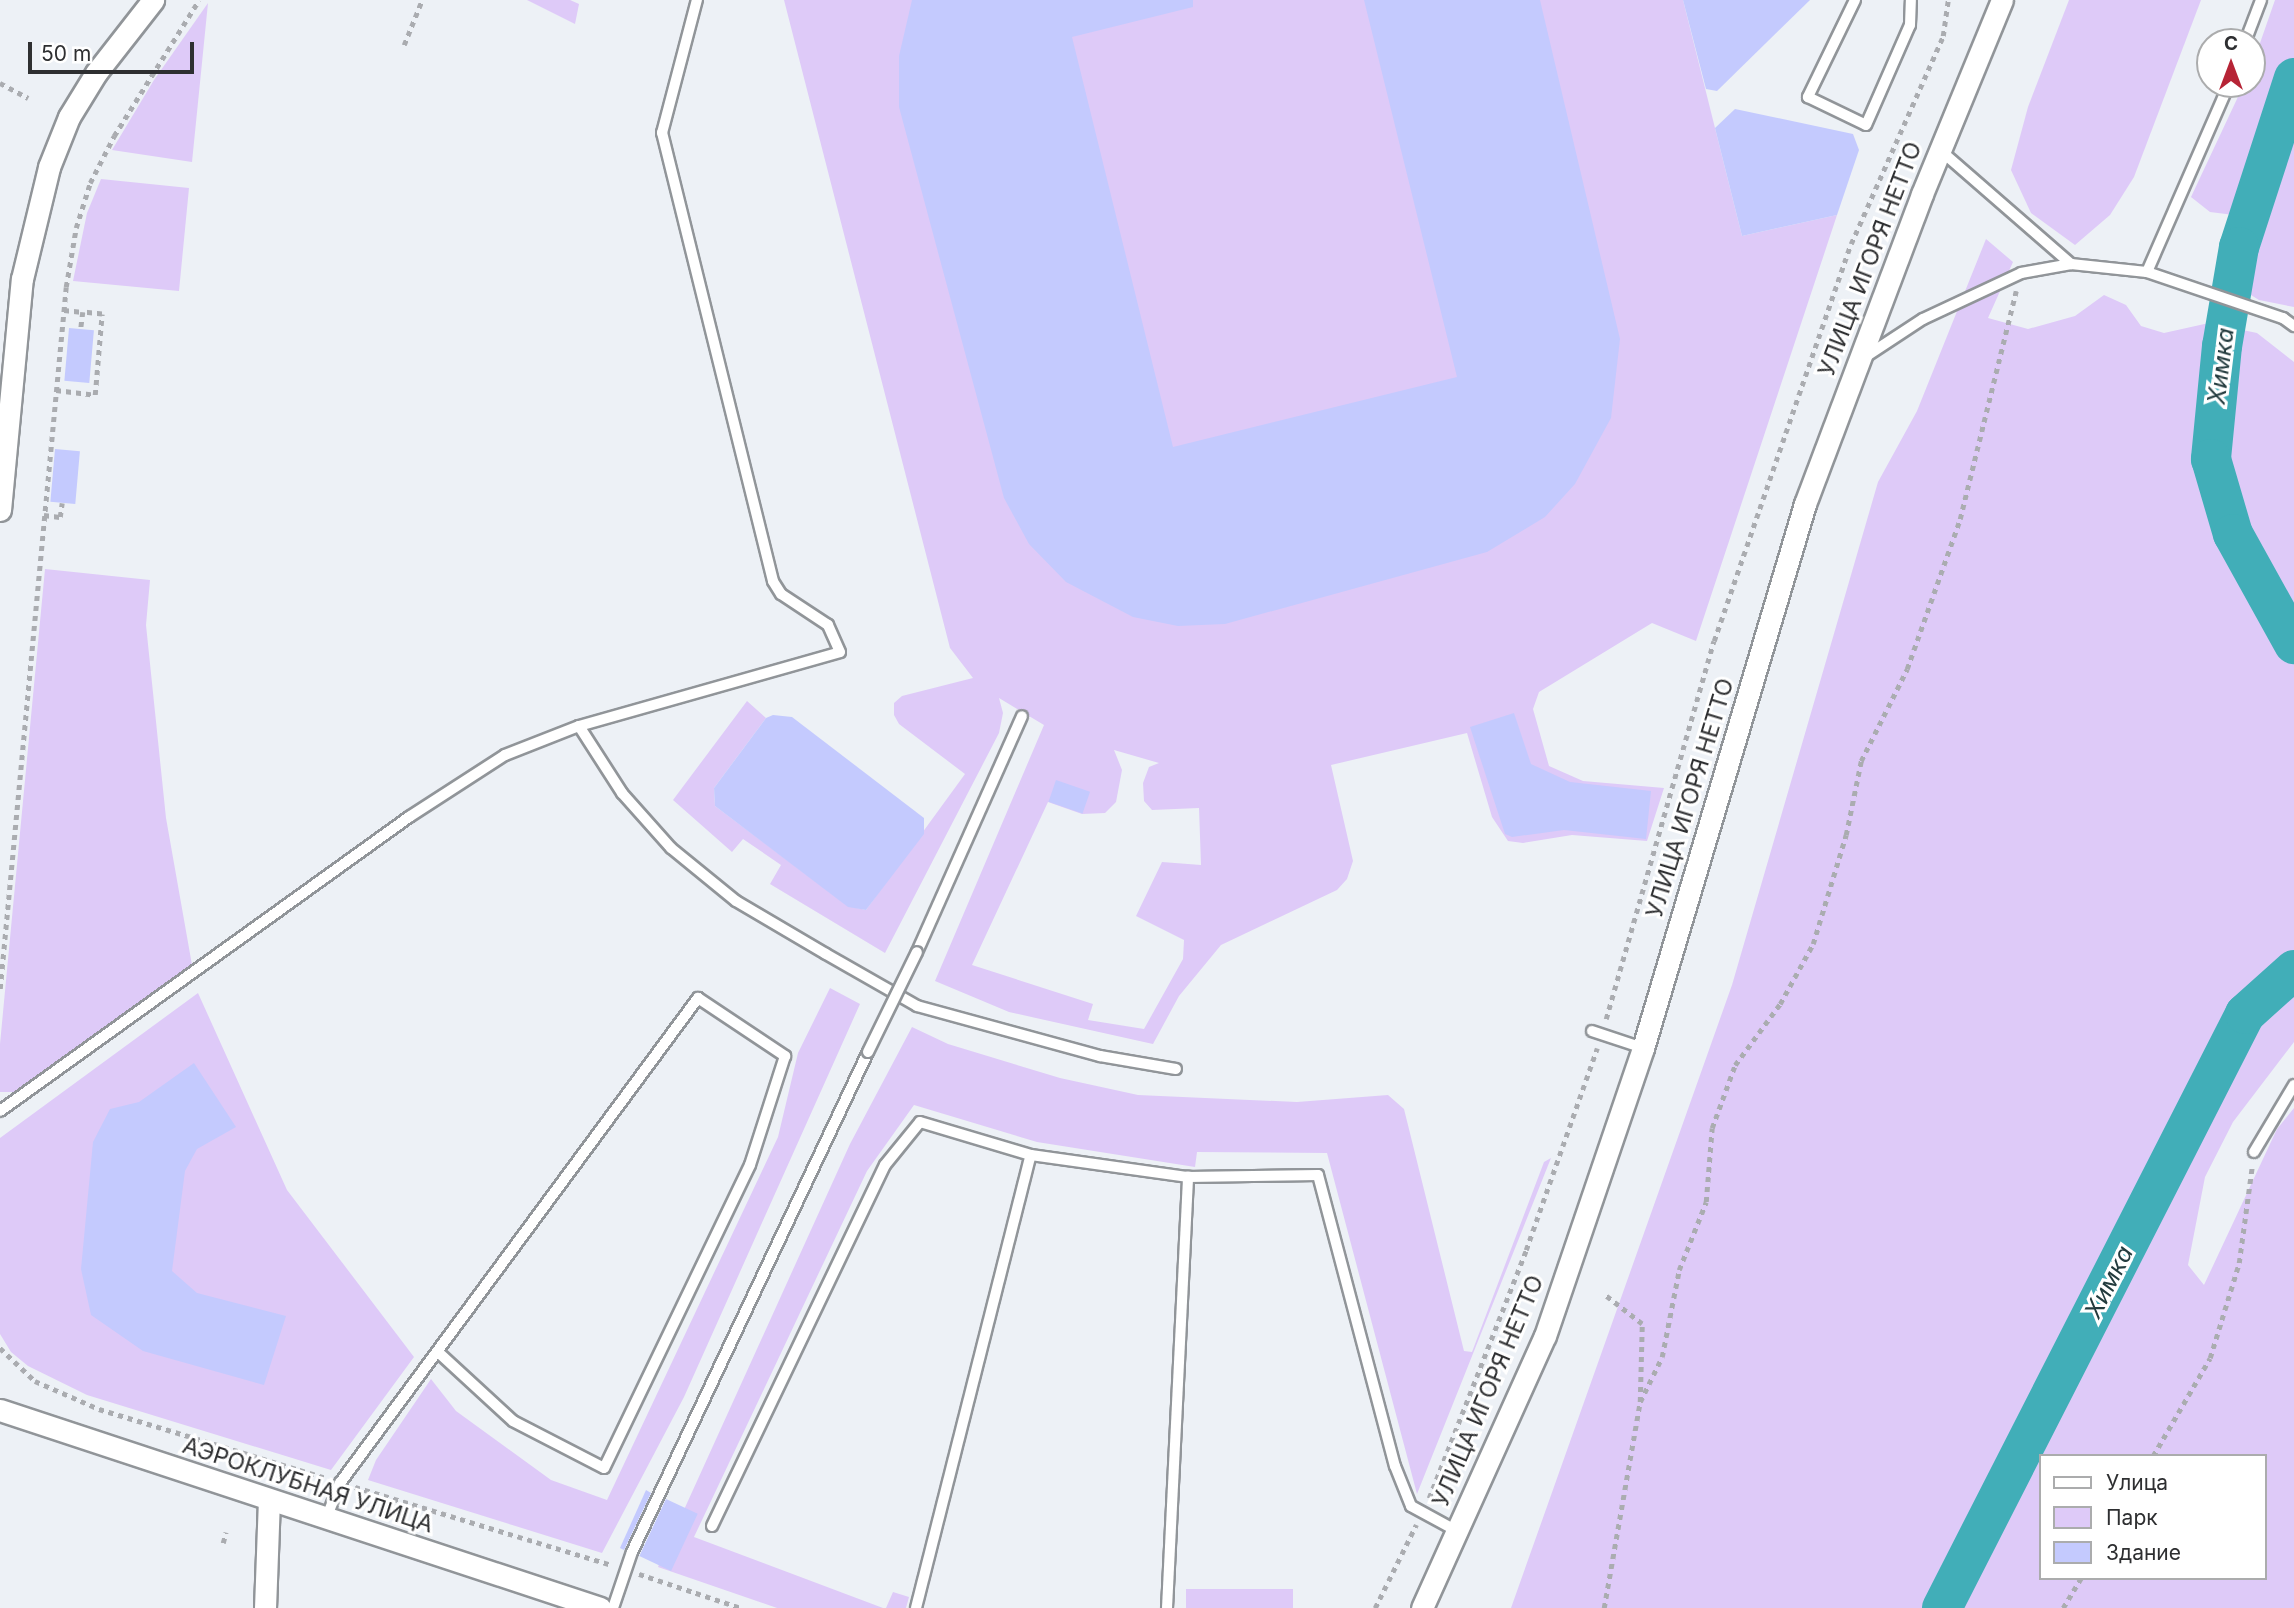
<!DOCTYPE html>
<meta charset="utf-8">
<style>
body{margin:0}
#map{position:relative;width:2294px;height:1608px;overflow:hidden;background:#edf1f6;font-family:Inter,sans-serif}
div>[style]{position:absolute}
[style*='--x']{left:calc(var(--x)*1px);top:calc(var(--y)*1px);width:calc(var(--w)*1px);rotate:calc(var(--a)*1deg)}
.green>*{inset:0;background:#decaf8;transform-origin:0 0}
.river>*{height:40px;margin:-20px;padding:0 20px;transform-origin:20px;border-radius:20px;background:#41aeb8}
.building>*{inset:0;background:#c4cafe;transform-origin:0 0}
.path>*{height:4.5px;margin-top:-2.25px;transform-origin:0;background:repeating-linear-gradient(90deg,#aaacb0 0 5px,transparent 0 10px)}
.roads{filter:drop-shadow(2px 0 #919599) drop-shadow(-2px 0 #919599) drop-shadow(0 2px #919599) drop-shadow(0 -2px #919599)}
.lane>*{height:10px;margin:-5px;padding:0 5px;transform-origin:5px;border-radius:5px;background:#fff}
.street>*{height:21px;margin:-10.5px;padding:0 10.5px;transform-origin:10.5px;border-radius:10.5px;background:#fff}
.bridges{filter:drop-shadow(2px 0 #919599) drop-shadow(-2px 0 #919599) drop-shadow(0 2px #919599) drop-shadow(0 -2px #919599)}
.lane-bridge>*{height:10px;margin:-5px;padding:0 5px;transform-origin:5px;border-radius:5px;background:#fff}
span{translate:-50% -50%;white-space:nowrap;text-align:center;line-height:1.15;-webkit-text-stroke:6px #fff;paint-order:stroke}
.street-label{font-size:23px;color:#2e2f31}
.water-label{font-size:24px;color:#233b3e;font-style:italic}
.legend{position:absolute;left:2039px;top:1454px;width:228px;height:126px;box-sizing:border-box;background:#fff;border:2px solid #abacad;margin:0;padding:9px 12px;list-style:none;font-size:21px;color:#2e2f31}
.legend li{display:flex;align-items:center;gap:14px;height:35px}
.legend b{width:35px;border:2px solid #abacad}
.north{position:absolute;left:2196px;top:28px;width:70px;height:70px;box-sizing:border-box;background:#fff;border:2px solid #abacad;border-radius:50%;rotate:0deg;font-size:19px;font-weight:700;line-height:28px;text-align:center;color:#2e2f31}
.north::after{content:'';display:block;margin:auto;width:24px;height:32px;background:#b62436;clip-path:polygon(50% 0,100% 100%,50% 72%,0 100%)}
.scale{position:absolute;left:28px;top:42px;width:166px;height:32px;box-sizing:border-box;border:4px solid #2e2f31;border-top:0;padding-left:9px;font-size:21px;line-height:24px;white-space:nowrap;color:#2e2f31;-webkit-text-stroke:5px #fff;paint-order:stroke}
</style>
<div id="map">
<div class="green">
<div style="clip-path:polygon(527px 0,570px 0,579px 4px,575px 24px)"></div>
<div style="clip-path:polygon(evenodd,784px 0,1683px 0,1742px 236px,1837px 215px,1696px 641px,1652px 623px,1539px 692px,1533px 709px,1549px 766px,1583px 781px,1664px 788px,1647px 841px,1572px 835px,1523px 843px,1508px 841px,1492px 817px,1467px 733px,1331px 765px,1353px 861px,1347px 879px,1337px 890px,1221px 945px,1179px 996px,1153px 1044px,1009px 1012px,935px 981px,1044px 725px,999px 698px,1003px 713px,999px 733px,885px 953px,770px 884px,781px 865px,743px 839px,732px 852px,673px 800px,747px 701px,766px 718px,714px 788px,715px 806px,848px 906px,866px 910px,965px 774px,899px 724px,894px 715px,894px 703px,902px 696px,973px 678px,950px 648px,784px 0,1114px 750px,1159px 763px,1149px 767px,1143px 783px,1144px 801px,1152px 810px,1199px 808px,1201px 865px,1162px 862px,1136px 916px,1184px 940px,1183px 959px,1144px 1029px,1088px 1020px,1093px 1004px,972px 965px,1048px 802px,1082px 814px,1105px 813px,1116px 802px,1122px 770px,1114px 750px)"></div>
<div style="clip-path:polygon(2069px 0,2201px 0,2134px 177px,2110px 215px,2075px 245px,2031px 213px,2011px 170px,2028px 107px)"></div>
<div style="clip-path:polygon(2275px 0,2294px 0,2294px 307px,2259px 300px,2238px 287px,2223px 267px,2224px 256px,2240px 224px,2234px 215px,2210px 212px,2191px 197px,2244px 84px,2252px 84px,2252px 66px)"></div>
<div style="clip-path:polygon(208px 3px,192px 162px,112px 150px,154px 80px)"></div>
<div style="clip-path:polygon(101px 179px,189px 188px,179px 291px,73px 281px,87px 213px)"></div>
<div style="clip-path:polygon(evenodd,1986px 239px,2013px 262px,1988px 318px,2028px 329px,2075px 316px,2104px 295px,2126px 305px,2141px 326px,2164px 333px,2209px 323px,2257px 333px,2294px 362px,2294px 1042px,2233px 1122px,2205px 1177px,2188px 1265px,2204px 1285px,2277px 1129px,2294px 1108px,2294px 1608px,1511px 1608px,1732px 985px,1878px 482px,1917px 411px,1986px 239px,2040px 1456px,2264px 1456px,2264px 1578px,2040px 1578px,2040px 1456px)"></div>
<div style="clip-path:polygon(45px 569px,150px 580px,146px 625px,166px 818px,192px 965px,17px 1092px,0 1092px,0 1044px)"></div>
<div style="clip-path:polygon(830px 988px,860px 1004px,684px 1397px,602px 1553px,368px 1480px,376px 1460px,431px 1379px,456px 1411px,551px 1480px,607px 1500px,778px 1137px,798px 1053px)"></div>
<div style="clip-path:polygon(198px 993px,287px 1190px,414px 1357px,331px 1470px,87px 1395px,28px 1366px,11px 1352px,0 1334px,0 1138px)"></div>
<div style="clip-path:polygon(912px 1027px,948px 1044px,1060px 1078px,1138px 1095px,1297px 1102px,1388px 1095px,1404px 1109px,1464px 1351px,1472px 1352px,1544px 1162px,1551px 1158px,1417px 1494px,1327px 1153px,1197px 1152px,1195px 1167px,1037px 1142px,914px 1105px,867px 1171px,694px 1537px,883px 1608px,777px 1608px,658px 1567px,850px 1144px)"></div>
<div style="left:1186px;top:1589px;width:107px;height:19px"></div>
<div style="clip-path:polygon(893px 1592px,909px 1597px,906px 1608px,886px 1608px)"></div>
</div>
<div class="river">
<div style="--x:2294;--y:78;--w:178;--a:108"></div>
<div style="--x:2239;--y:247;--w:100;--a:99.7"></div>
<div style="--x:2222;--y:346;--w:114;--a:95.6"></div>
<div style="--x:2211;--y:459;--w:78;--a:73.7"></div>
<div style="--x:2233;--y:534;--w:126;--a:61"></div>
<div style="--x:1942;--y:1608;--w:667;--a:-62.97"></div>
<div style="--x:2245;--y:1014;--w:66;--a:-41.9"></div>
</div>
<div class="building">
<div style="clip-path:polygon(912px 0,1193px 0,1193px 7px,1072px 37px,1173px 447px,1457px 377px,1364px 0,1540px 0,1620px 339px,1611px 418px,1575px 484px,1545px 517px,1487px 552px,1225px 624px,1178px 626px,1133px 617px,1066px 582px,1029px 544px,1004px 498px,899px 107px,899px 56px)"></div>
<div style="clip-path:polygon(1683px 0,1810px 0,1717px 91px,1706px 89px)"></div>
<div style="clip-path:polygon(1735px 109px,1853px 134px,1859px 150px,1837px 215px,1742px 236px,1715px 128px)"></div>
<div style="left:69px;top:328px;width:25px;height:53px;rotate:5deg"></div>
<div style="left:55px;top:449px;width:25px;height:53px;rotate:5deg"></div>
<div style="clip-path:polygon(1514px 713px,1531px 764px,1570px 782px,1651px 791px,1646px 839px,1564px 830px,1512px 837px,1505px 834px,1470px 727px)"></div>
<div style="clip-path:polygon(773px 715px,792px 717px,924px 818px,924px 834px,866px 910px,848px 907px,715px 806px,714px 788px,766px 718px)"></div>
<div style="left:1056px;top:780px;width:36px;height:23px;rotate:19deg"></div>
<div style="clip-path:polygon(194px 1063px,236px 1127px,197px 1149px,185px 1171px,172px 1271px,197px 1293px,286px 1316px,264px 1385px,143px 1351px,91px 1315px,81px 1269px,93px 1142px,110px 1109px,139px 1102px)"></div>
<div style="clip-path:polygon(646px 1490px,651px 1493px,624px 1550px,620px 1548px)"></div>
<div style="left:666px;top:1499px;width:35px;height:63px;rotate:25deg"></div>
</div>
<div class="path">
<div style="--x:404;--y:45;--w:48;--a:-68.2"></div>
<div style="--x:0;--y:83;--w:32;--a:28"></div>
<div style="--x:64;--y:310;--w:19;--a:6"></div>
<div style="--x:83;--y:312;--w:17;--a:97"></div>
<div style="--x:56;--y:390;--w:39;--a:7"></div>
<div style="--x:95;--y:395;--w:81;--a:-85.1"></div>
<div style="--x:102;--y:314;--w:19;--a:-174"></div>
<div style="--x:44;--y:515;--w:16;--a:7"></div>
<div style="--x:60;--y:517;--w:14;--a:-82"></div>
<div style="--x:0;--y:989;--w:705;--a:-84.63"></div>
<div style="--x:66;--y:287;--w:60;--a:-80.4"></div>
<div style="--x:76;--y:228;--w:47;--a:-72.7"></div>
<div style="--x:90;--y:183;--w:53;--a:-62.9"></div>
<div style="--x:114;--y:136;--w:160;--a:-58"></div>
<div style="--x:1606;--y:1019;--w:393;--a:-74.1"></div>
<div style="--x:1714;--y:641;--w:420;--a:-71"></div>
<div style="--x:1851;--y:244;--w:227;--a:-66.1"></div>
<div style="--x:1943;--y:36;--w:36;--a:-82"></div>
<div style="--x:0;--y:1348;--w:48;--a:43.3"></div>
<div style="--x:35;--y:1381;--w:70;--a:23.6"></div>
<div style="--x:99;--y:1409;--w:237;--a:16.9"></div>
<div style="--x:1640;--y:1402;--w:50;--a:-63.9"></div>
<div style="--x:1662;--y:1357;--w:89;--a:-78.9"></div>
<div style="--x:1679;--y:1270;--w:73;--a:-68.3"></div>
<div style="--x:1706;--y:1202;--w:74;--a:-85.4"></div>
<div style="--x:1712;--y:1128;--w:67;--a:-69.9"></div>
<div style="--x:1735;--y:1065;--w:76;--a:-53.6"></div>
<div style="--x:1780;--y:1004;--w:68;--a:-61.2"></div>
<div style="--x:1813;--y:944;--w:114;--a:-73.2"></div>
<div style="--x:1846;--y:835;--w:76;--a:-78.5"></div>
<div style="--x:1861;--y:761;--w:103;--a:-63.4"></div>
<div style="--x:1907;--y:669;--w:159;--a:-70.5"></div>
<div style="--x:1960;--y:519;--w:235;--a:-76.2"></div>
<div style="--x:2153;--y:1456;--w:113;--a:-59.8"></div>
<div style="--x:2210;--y:1358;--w:99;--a:-73"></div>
<div style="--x:2239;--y:1263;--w:97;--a:-82.3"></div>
<div style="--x:355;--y:1487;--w:268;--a:16.9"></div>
<div style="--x:1429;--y:1498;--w:266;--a:-68.6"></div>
<div style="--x:1526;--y:1250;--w:214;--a:-70.6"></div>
<div style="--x:223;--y:1543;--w:11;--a:-75"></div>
<div style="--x:639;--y:1574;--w:108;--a:18.4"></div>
<div style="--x:1375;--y:1608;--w:93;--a:-63.7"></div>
<div style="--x:1604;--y:1608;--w:209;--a:-80.1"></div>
<div style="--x:1640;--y:1402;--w:78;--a:-88.5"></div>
<div style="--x:1642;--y:1324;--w:46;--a:-142.1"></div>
<div style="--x:2063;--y:1608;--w:35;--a:-59"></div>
</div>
<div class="roads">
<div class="lane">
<div style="--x:1855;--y:0;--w:108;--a:115.9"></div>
<div style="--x:1808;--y:97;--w:64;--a:25.8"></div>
<div style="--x:1866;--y:125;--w:109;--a:-66.3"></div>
<div style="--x:1910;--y:25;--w:25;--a:-88"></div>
<div style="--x:2245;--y:42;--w:45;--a:-69.1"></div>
<div style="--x:1940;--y:150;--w:174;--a:41"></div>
<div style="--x:2071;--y:264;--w:76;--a:6"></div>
<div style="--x:2147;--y:272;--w:144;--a:18.7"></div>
<div style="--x:2283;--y:318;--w:14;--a:36"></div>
<div style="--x:2147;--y:272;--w:205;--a:-66.4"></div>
<div style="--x:1862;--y:359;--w:73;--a:-33.3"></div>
<div style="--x:1923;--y:319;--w:108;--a:-25.1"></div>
<div style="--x:2021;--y:273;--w:51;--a:-10.2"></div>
<div style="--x:579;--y:726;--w:80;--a:57.3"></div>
<div style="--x:622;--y:793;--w:74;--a:48.3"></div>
<div style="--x:671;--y:848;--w:84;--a:39.2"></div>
<div style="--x:736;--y:901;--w:104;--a:30.5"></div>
<div style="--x:826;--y:954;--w:105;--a:29.7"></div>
<div style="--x:917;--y:1006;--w:190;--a:15.3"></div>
<div style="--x:1100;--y:1056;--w:77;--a:9.7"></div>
<div style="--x:917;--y:952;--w:258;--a:-66"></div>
<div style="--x:1592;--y:1031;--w:54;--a:18.4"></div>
<div style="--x:0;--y:1111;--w:504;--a:-35.71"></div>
<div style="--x:409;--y:817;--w:114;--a:-32.9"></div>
<div style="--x:505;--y:755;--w:79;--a:-21.4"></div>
<div style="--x:579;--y:726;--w:271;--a:-15.8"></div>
<div style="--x:840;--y:652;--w:30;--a:-114"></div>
<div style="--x:828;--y:625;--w:56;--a:-146.6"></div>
<div style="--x:781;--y:594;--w:15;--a:-122"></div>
<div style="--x:773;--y:581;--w:462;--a:-103.9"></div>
<div style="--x:662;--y:133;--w:138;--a:-75.3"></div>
<div style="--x:2254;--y:1152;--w:78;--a:-59.2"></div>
<div style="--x:326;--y:1519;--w:39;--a:-69"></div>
<div style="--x:340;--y:1483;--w:603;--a:-53.57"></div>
<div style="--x:698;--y:998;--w:105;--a:33.7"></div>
<div style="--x:785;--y:1056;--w:114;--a:107.8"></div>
<div style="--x:750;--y:1165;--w:336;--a:115.7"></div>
<div style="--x:604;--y:1468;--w:102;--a:-152.7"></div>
<div style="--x:513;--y:1421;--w:103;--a:-137.4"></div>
<div style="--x:712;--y:1526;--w:400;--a:-64.4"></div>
<div style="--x:885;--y:1165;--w:55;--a:-50.9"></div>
<div style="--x:920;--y:1122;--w:116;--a:16.6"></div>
<div style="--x:1031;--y:1155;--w:159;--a:8"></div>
<div style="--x:1188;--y:1177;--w:130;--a:-0.9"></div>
<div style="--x:1318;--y:1175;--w:301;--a:75.2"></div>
<div style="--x:1395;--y:1466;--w:43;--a:68.2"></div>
<div style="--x:1411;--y:1506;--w:52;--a:28.5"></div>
<div style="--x:613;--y:1608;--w:59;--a:-71.3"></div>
<div style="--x:632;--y:1552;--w:553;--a:-64.73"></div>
<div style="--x:916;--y:1608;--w:467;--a:-75.8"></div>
<div style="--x:1167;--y:1608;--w:432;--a:-87.2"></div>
</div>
<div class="street">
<div style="--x:0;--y:510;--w:232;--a:-84.6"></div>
<div style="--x:22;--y:279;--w:115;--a:-76.4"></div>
<div style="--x:49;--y:167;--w:54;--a:-68.2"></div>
<div style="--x:69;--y:117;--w:52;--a:-58.5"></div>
<div style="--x:96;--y:73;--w:93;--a:-52"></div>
<div style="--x:0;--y:1410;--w:632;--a:18.26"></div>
<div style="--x:265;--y:1608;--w:107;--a:-87.9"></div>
<div style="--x:1422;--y:1608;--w:299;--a:-65.7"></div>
<div style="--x:1545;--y:1336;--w:304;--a:-71.2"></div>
<div style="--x:1643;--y:1048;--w:568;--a:-73.42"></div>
<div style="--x:1805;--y:504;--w:331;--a:-69.3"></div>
<div style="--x:1922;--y:194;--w:210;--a:-67.6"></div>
</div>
</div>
<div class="bridges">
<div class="lane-bridge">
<div style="--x:868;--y:1052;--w:111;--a:-63.9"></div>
</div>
</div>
<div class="street-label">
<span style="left:1870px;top:259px;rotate:-69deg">УЛИЦА ИГОРЯ НЕТТО</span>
<span style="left:1690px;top:798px;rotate:-73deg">УЛИЦА ИГОРЯ НЕТТО</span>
<span style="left:1488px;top:1391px;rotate:-67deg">УЛИЦА ИГОРЯ НЕТТО</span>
<span style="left:308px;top:1485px;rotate:18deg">АЭРОКЛУБНАЯ УЛИЦА</span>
</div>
<div class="water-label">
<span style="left:2221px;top:366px;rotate:-83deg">Химка</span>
<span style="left:2109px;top:1282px;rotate:-63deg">Химка</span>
</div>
<ul class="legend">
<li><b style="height:9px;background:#fff"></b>Улица</li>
<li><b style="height:19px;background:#decaf8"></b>Парк</li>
<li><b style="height:19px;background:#c4cafe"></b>Здание</li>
</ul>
<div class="north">С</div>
<div class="scale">50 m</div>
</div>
